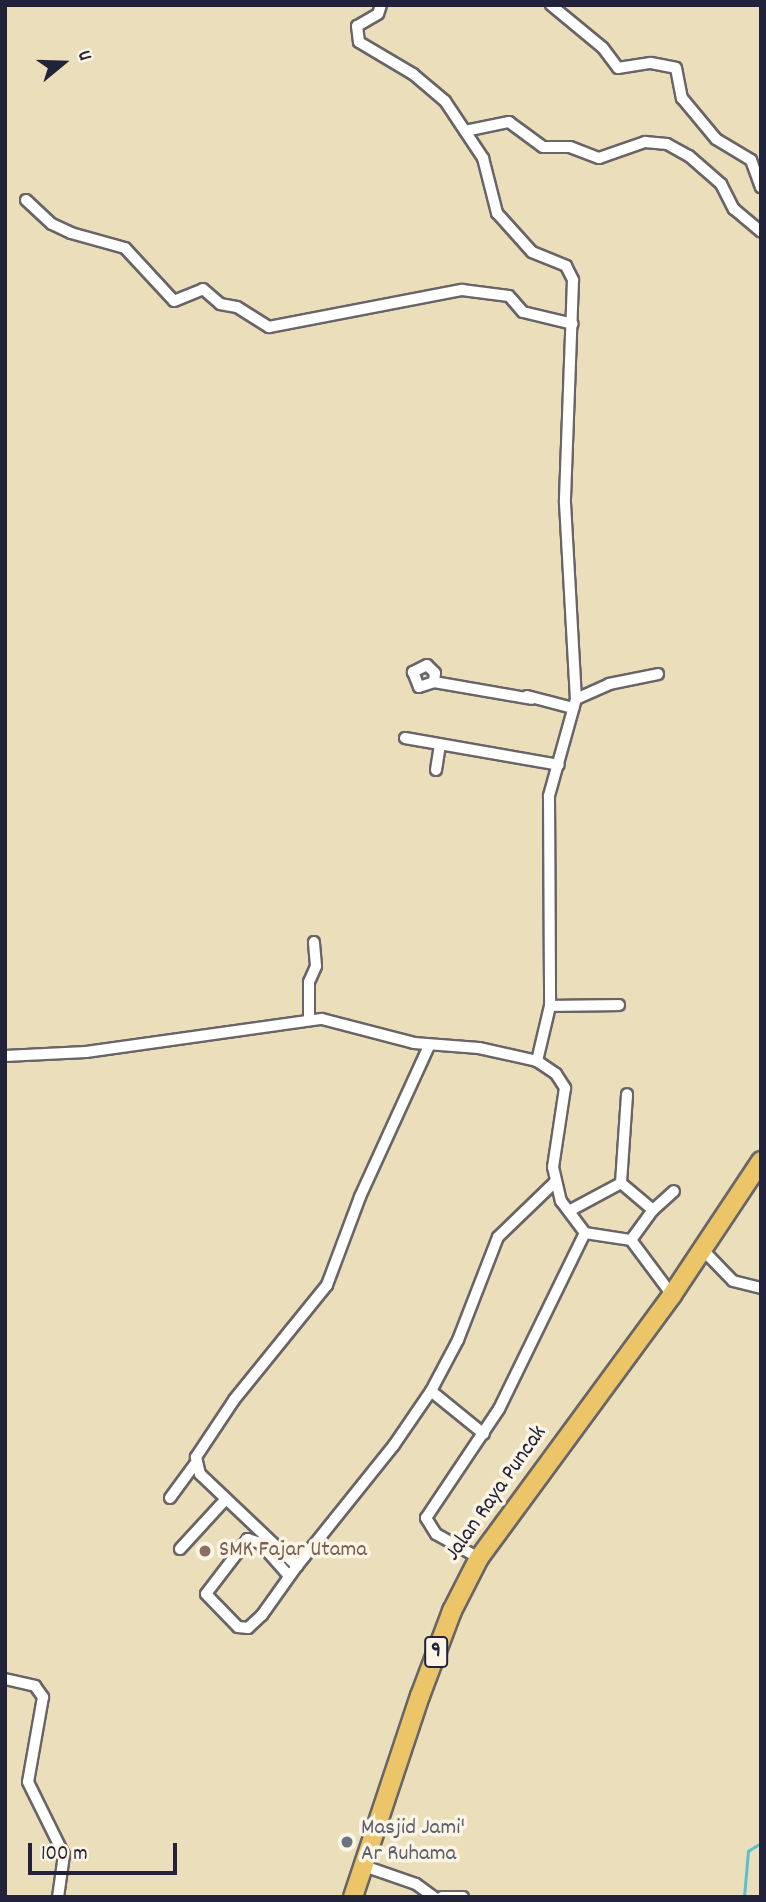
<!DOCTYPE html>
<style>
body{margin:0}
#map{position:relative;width:766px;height:1902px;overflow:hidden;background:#eadfba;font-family:Dekko,sans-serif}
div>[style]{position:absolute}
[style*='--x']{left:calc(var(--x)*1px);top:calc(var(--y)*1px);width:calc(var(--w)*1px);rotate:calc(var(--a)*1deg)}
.stream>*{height:2.5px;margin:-1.25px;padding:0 1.25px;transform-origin:1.25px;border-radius:1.25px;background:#58c1d4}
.roads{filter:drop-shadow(2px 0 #686467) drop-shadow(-2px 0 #686467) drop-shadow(0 2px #686467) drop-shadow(0 -2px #686467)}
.minor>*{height:10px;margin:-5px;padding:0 5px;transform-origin:5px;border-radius:5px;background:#fff}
.trunk>*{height:18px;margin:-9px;padding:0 9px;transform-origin:9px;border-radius:9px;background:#ecc569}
.dots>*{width:19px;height:19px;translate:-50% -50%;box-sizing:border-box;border:4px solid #fcf5e5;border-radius:50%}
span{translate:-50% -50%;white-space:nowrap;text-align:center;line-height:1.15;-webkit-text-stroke:7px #fcf5e5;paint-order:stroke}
.shield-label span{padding:2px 5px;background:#fcf5e5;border:2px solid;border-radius:5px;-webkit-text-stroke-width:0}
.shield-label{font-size:21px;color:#22223b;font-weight:700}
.street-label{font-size:23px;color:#22223b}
.education-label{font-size:23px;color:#785e54}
.left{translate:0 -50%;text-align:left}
.worship-label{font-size:23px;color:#5b616d}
.frame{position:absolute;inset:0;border:7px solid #22223b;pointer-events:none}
.north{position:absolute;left:28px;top:28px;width:70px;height:70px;-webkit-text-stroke:5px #fcf5e5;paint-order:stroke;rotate:71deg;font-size:19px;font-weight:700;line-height:28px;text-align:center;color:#22223b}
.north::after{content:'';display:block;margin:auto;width:24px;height:32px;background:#22223b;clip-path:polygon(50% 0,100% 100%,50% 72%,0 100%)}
.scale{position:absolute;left:28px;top:1843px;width:149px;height:32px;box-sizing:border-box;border:4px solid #22223b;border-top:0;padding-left:9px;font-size:21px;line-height:24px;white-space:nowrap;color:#22223b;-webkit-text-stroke:5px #fcf5e5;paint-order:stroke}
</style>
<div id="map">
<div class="stream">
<div style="--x:761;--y:533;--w:77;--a:90"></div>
<div style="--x:744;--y:1897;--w:46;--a:-85"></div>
<div style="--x:748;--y:1851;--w:15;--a:-32"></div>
</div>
<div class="roads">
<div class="minor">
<div style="--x:381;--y:5;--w:9;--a:108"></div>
<div style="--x:378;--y:14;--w:24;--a:150"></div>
<div style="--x:357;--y:26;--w:16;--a:83"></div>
<div style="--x:359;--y:42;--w:63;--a:30.7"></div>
<div style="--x:413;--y:74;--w:42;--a:40.2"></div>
<div style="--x:445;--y:101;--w:69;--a:56.3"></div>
<div style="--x:483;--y:158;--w:57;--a:75.7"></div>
<div style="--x:497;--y:213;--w:52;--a:48.1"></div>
<div style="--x:532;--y:252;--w:37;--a:22"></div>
<div style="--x:566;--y:266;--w:16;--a:63"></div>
<div style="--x:573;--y:280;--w:223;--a:92.1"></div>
<div style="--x:565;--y:503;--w:196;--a:86.8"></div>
<div style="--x:576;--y:699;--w:101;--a:105.6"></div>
<div style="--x:549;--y:796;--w:210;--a:89.7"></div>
<div style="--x:550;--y:1006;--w:57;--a:103.3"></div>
<div style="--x:551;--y:5;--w:67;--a:39.6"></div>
<div style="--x:603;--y:48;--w:25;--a:53"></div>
<div style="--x:618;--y:68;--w:33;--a:-9"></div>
<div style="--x:651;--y:63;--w:25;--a:11"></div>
<div style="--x:676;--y:68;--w:31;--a:79"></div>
<div style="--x:682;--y:98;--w:53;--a:50.3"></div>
<div style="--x:716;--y:139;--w:41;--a:31"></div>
<div style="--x:751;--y:160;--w:29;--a:70"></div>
<div style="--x:465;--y:131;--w:45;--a:-11.6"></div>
<div style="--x:509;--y:122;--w:42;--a:36.3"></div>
<div style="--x:543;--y:147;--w:27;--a:0"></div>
<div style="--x:570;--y:147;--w:31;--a:21"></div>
<div style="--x:599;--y:158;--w:49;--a:-19.2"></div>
<div style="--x:645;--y:142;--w:22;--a:5"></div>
<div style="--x:667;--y:144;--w:25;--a:29"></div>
<div style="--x:689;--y:156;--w:43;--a:41.2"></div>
<div style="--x:721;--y:184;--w:28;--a:63"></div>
<div style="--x:734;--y:209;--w:35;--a:40"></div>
<div style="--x:26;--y:200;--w:35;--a:43"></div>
<div style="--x:52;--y:224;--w:21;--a:25"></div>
<div style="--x:71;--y:233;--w:56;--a:15.5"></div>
<div style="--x:125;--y:248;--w:72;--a:47.2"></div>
<div style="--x:174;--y:301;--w:31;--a:-22"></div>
<div style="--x:203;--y:289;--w:23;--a:41"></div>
<div style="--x:220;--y:304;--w:17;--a:10"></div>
<div style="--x:237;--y:307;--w:38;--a:32"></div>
<div style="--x:269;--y:327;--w:197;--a:-10.9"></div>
<div style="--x:462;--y:290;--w:47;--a:7.3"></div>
<div style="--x:509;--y:296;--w:21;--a:49"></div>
<div style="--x:523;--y:312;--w:51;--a:13.5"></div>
<div style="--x:434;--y:682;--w:9;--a:-84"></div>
<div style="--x:435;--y:673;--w:11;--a:-135"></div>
<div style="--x:427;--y:665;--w:16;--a:153"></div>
<div style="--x:413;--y:672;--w:16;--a:68"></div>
<div style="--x:419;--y:687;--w:16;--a:-18"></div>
<div style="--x:434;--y:682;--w:99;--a:9.8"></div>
<div style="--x:527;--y:696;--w:48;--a:14.6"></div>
<div style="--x:576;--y:699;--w:36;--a:-24"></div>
<div style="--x:609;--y:684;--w:50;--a:-11.5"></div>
<div style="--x:405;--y:738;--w:156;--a:9.9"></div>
<div style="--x:436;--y:770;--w:25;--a:-81"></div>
<div style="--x:550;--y:1006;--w:69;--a:-0.8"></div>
<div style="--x:309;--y:1019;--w:37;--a:-90"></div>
<div style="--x:309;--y:982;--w:17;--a:-66"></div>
<div style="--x:316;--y:966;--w:24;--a:-95"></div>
<div style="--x:429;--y:1046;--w:166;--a:114.6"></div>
<div style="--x:360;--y:1197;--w:94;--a:110.6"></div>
<div style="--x:327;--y:1285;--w:148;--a:129"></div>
<div style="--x:234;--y:1400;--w:69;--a:123.7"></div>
<div style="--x:196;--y:1457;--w:17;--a:77"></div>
<div style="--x:200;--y:1474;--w:134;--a:43.5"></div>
<div style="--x:297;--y:1566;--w:155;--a:-51.3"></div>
<div style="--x:394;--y:1445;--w:65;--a:-55.6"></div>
<div style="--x:431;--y:1391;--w:58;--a:-62.1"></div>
<div style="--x:458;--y:1340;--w:110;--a:-68.8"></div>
<div style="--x:498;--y:1237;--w:78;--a:-44"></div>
<div style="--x:5;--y:1056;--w:81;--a:-2.8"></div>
<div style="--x:86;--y:1052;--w:238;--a:-8"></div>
<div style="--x:322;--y:1019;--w:95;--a:14.6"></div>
<div style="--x:414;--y:1043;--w:65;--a:4.4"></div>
<div style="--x:479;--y:1048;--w:59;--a:12.6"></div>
<div style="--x:537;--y:1061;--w:23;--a:34"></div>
<div style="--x:556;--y:1074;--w:17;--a:57"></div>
<div style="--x:565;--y:1088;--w:80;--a:98.6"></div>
<div style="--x:553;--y:1167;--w:35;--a:77"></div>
<div style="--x:561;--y:1201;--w:40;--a:53"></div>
<div style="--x:585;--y:1233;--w:47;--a:8.7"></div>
<div style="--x:631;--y:1240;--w:69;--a:53.3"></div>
<div style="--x:621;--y:1183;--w:89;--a:-86.1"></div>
<div style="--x:569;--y:1211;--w:59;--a:-28.3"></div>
<div style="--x:621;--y:1183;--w:42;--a:40.2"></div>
<div style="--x:631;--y:1240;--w:37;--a:-54"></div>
<div style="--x:653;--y:1210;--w:28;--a:-42"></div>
<div style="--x:703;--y:1250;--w:43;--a:45.9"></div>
<div style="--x:733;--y:1281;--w:29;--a:14"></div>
<div style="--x:431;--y:1391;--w:68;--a:39.1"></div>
<div style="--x:170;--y:1498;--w:42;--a:-53.7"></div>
<div style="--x:180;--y:1549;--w:68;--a:-47.4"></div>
<div style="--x:479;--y:1558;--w:49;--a:-150.8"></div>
<div style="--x:436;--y:1534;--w:19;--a:-122"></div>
<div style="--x:426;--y:1518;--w:131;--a:-56.2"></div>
<div style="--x:499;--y:1409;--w:196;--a:-64"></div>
<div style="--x:289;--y:1576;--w:44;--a:-131.3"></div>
<div style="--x:260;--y:1543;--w:13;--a:-162"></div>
<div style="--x:248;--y:1539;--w:69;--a:127.4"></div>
<div style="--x:206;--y:1594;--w:46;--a:45.9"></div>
<div style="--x:238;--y:1627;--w:10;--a:6"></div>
<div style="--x:248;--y:1628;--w:19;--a:-43"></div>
<div style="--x:262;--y:1615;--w:60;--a:-54.5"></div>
<div style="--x:5;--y:1679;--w:31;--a:13"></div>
<div style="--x:35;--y:1686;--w:14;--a:54"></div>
<div style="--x:43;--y:1697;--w:86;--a:100"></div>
<div style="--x:28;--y:1782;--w:81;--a:63.7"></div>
<div style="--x:64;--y:1855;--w:42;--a:98.1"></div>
<div style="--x:364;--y:1866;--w:55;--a:19.1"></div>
<div style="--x:416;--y:1884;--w:22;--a:36"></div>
<div style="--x:442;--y:1897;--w:21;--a:0"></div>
</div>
<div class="trunk">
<div style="--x:353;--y:1897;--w:212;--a:-71.6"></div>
<div style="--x:420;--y:1696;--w:91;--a:-69.4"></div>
<div style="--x:452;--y:1611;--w:59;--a:-63"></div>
<div style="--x:479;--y:1558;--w:326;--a:-53.7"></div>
<div style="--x:672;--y:1295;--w:161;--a:-56.4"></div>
</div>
</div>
<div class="dots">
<div style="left:205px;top:1551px;background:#8d6e63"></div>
<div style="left:347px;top:1842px;background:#6b7280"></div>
</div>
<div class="shield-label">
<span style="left:436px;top:1652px">9</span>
</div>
<div class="street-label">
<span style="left:497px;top:1494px;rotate:-55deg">Jalan Raya Puncak</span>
</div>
<div class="education-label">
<span class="left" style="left:219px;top:1551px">SMK Fajar Utama</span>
</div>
<div class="worship-label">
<span class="left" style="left:361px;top:1842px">Masjid Jami'<br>Ar Ruhama</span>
</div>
<div class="frame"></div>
<div class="north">U</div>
<div class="scale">100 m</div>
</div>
